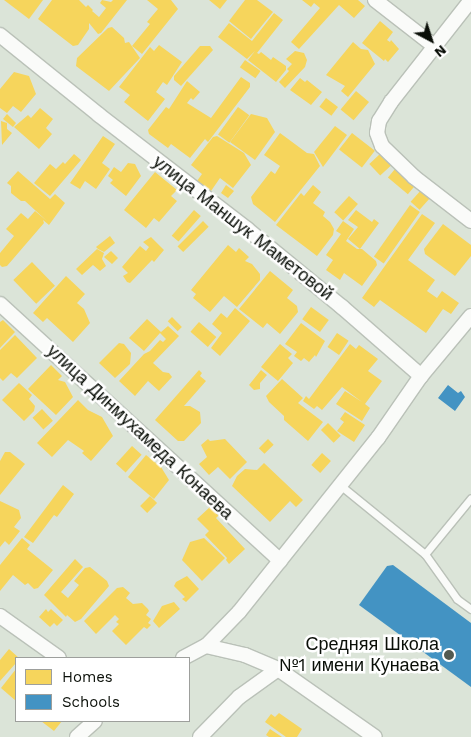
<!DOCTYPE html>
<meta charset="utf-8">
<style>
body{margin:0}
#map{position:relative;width:471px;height:737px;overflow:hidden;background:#dbe4d8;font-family:"Work Sans",sans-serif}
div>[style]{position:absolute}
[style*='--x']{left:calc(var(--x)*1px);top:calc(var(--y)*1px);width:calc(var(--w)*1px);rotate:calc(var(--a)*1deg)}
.homes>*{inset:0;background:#f6d55c;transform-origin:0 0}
.schools>*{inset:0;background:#4393c3}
.roads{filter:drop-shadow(1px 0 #bac1b8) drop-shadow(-1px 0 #bac1b8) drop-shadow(0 1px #bac1b8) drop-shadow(0 -1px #bac1b8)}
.service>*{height:7px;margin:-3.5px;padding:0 3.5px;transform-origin:3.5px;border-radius:3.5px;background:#fafbf9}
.minor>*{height:14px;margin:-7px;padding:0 7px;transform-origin:7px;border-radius:7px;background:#fafbf9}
.dots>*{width:14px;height:14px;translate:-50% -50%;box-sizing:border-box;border:2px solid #fff;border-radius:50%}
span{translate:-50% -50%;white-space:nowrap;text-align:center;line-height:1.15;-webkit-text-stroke:5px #fff;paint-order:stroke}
.street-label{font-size:18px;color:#0a0f08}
.poi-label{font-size:18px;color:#0a0f08}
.right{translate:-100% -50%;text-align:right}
.legend{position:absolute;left:15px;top:657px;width:175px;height:65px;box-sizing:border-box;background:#fff;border:1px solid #9d9f9c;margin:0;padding:6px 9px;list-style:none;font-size:15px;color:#0a0f08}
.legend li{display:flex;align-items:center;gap:10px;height:25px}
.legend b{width:25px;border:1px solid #9d9f9c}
.north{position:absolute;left:406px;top:15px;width:50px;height:50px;-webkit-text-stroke:4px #fff;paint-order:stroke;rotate:140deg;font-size:14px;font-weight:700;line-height:20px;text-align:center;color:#0a0f08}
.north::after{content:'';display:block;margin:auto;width:18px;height:22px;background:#0a0f08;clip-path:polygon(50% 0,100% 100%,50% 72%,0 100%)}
</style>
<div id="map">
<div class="homes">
<div style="clip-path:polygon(4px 0,43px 0,29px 19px)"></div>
<div style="clip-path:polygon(52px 0,79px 0,86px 7px,88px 5px,93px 10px,92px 11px,99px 17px,106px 8px,100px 3px,102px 0,111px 2px,113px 0,127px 0,101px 33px,98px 34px,89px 23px,89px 29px,78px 45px,73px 46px,38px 19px)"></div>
<div style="clip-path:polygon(147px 0,171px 0,178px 9px,142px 54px,132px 46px,150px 24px,147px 22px,158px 9px)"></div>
<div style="clip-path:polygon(209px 0,227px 0,220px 9px)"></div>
<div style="clip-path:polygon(245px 0,257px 0,273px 12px,251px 39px,229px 21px)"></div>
<div style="clip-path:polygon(302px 0,358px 0,365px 6px,354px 18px,339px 5px,299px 49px,291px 42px,320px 8px,314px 3px,311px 7px)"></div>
<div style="clip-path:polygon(274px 13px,283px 20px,257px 53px,259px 54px,261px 52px,271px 60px,273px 57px,286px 66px,286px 70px,276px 82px,248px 60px,255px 51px,247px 59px,218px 37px,229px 23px,252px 41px)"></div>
<div style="clip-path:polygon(380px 21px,393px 32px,387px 40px,390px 42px,391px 40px,399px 49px,388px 62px,385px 59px,384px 61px,362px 43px)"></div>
<div style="clip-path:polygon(112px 27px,124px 38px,125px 43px,129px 42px,140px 58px,109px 91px,76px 66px,77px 58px,108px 28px)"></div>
<div style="clip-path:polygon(353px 42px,361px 49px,368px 50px,375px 64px,348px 97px,341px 91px,345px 86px,326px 75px)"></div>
<div style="clip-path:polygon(159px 45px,182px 62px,167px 85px,163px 82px,156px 92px,165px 99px,148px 121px,124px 102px,130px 95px,119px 87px,150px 47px,154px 51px)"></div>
<div style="clip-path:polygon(200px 46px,210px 46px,213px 50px,181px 86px,174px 80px,174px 76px)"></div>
<div style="clip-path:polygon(295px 51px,304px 53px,307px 60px,305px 67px,285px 88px,279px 82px,289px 71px,287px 69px,292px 64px,286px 59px)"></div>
<div style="left:245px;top:60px;width:19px;height:9px;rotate:35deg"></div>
<div style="clip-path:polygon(14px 72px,29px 76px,36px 94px,21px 112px,13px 106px,7px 113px,0 108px,0 89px)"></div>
<div style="clip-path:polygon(241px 77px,250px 83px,250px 87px,208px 142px,205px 139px,190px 158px,171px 144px,168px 148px,149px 134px,148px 130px,166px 107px,169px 109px,187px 81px,200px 92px,193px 100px,191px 98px,187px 103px,211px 118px)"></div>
<div style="clip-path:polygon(300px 78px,305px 82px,307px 80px,322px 92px,311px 105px,290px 90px)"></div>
<div style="left:356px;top:91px;width:17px;height:24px;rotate:40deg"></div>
<div style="left:326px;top:98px;width:15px;height:11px;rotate:37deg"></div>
<div style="left:238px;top:107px;width:14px;height:34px;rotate:36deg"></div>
<div style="clip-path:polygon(40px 108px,53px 119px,46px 128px,52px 134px,39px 149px,14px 127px,28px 115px,31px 118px)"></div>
<div style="clip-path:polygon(7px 114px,16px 123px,13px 127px,3px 119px)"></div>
<div style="clip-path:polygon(251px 114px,267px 118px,275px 132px,255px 160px,230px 142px)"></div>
<div style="clip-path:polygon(1px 121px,7px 123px,7px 129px,12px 133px,2px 145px)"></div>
<div style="clip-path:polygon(335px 126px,347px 135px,323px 167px,314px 152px)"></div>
<div style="clip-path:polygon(280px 133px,307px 153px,314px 154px,320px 166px,275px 222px,253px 204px,251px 197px,271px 171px,275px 174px,280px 166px,264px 155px)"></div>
<div style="left:352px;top:133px;width:29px;height:21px;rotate:38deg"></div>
<div style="clip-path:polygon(103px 136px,115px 144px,102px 163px,110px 169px,96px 189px,85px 181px,80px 189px,70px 183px)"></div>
<div style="clip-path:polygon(217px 136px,244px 153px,251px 165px,233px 188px,220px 178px,211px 191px,197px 181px,202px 174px,191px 165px,213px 137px)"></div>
<div style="left:381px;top:153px;width:16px;height:16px;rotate:47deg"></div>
<div style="clip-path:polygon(74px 154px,81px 160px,50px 196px,34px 183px,50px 164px,56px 169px,63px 162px,65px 164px)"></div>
<div style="clip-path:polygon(128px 163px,135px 164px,141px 176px,126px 196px,110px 183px,113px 180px,108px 176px,114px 167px,121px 172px)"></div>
<div style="left:395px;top:169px;width:26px;height:11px;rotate:40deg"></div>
<div style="clip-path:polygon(18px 171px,50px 199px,55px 194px,65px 203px,49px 225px,43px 220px,44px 223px,7px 266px,2px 267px,0 265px,0 253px,14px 236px,6px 229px,21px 213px,28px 219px,35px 211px,47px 221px,25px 201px,21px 201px,11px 193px,11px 186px,7px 183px)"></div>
<div style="clip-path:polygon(155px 172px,177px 190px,171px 196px,177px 201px,159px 222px,154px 218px,146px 228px,124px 210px)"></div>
<div style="clip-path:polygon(226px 185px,234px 191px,228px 198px,221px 193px)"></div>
<div style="clip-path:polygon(313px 185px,321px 192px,313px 203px,325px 212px,323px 216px,330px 222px,334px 229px,333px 235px,317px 256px,276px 225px,301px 193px,304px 196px)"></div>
<div style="left:422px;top:189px;width:12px;height:17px;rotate:42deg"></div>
<div style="left:349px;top:196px;width:12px;height:22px;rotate:42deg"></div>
<div style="left:410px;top:205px;width:12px;height:63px;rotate:35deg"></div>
<div style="left:194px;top:210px;width:9px;height:34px;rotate:41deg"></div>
<div style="clip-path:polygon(356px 210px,372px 222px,374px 219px,379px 223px,360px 249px,348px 239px,358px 227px,348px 220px)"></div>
<div style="clip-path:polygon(422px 214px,435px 223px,408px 260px,435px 280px,427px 291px,437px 298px,442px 291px,459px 303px,451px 314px,443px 309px,426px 333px,380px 300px,374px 307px,362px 298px)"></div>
<div style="left:203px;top:221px;width:8px;height:36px;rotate:45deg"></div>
<div style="clip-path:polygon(343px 221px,354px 229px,346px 241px,357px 249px,362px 249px,376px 261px,377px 265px,362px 286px,344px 273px,340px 280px,326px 270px,333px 260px,326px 255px,341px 234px,336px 231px)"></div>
<div style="clip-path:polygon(443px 224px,471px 245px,471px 256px,455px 276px,425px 254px,424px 249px)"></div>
<div style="clip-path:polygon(110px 236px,115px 243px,104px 252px,98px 249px,96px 247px)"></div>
<div style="clip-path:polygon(151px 237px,164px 250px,154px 262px,152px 260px,130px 283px,127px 282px,123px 276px,128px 273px,122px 267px,140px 246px,146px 251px,149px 247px,143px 242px)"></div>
<div style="clip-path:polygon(228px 245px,236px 252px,239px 248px,249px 257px,245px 261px,252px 264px,260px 274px,260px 280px,237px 307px,224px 296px,210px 312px,193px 298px,196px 294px,191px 290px)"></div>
<div style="clip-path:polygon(97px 249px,104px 253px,102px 259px,106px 266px,100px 271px,93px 265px,82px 275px,76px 269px)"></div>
<div style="clip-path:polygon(111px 251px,118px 258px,112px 264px,104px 257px)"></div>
<div style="left:32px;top:262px;width:33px;height:26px;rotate:46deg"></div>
<div style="clip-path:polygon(270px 271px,293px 290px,287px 298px,297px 306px,298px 312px,280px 334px,267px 323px,263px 328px,239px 309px)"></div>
<div style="clip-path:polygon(66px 276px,85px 294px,77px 303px,84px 309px,90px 323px,73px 342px,47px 318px,43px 322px,33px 313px)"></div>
<div style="left:311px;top:307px;width:22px;height:15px;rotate:36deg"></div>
<div style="clip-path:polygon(235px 308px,250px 321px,220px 356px,211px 348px,222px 333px,212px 324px,221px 313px,227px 318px)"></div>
<div style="left:172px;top:317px;width:14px;height:6px;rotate:45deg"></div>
<div style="clip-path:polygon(147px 319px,161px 332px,168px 326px,179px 336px,153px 363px,163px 372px,169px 373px,172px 377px,159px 391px,148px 381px,135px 396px,119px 381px,144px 354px,150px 351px,160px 340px,163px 342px,166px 339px,160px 333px,144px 351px,129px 338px)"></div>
<div style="clip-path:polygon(3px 320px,15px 332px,0 348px,0 322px)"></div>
<div style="left:199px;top:322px;width:23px;height:13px;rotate:41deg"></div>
<div style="clip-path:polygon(301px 323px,325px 341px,316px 357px,315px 355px,309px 362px,304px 358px,301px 361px,294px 356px,297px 352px,285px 344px)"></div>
<div style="left:337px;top:333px;width:14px;height:17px;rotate:34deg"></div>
<div style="clip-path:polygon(15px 335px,37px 358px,17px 378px,11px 373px,3px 381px,0 378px,0 350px)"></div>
<div style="clip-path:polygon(119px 343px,124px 344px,131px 353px,130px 364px,115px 378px,99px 363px)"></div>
<div style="clip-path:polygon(280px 344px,292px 354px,288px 358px,293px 363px,278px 381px,261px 367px)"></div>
<div style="clip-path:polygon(350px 344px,356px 349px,359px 345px,378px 359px,368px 371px,382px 381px,365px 404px,370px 408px,362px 421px,336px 404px,345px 391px,362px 402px,342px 387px,322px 410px,317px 406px,314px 409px,303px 401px,306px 396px,309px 399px)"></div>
<div style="clip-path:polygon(51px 365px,62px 376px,58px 380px,65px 382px,73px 397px,56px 415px,28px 389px)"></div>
<div style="clip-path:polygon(199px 370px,202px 373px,200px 376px,206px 381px,184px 406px,190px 406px,200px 412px,201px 423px,184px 441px,178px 441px,155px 420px)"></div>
<div style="clip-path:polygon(261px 370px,267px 375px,260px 383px,260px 389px,254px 390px,249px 385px)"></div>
<div style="clip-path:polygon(282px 379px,303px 398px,298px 403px,323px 422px,308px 441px,284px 420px,284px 416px,269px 402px,266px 396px)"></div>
<div style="clip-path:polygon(19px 383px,32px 395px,29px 399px,35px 406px,34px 411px,24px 421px,2px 400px)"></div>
<div style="clip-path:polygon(78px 400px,88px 410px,102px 417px,113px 436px,91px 461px,82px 453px,84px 451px,68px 440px,52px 457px,37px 443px)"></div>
<div style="left:42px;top:409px;width:16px;height:13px;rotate:47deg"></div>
<div style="clip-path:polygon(345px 412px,365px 425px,354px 442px,337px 431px,344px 422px,340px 419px)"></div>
<div style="left:328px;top:423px;width:18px;height:10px;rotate:45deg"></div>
<div style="clip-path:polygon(208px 439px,210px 441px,225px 439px,247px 462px,230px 479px,218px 467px,209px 475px,199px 464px,207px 457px,201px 445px)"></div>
<div style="left:268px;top:439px;width:8px;height:13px;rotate:45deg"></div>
<div style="left:132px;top:446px;width:13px;height:24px;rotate:42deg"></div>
<div style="clip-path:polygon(5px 452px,10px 452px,25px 464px,0 495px,0 461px)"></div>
<div style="left:322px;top:453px;width:12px;height:16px;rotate:42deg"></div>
<div style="clip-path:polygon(146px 455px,161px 467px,169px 480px,154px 499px,128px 477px)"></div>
<div style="clip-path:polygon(264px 463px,303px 500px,296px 507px,290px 501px,270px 522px,232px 486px,237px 476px,245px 469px,257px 470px)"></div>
<div style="clip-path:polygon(63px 485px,74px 494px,57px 517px,54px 515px,33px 543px,24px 537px)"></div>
<div style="left:150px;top:496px;width:10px;height:14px;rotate:45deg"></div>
<div style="clip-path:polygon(0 501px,19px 510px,21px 518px,14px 527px,20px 531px,9px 545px,5px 541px,0 547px)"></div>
<div style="clip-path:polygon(210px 507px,219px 515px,216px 518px,245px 549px,229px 564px,226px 560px,227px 558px,205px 535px,209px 531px,197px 519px)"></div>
<div style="clip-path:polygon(22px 538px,30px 545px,27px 549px,53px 570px,38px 588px,34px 589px,28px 583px,25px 585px,13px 575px,0 591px,0 565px)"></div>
<div style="clip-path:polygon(204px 538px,225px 558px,202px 581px,182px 560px,190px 542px)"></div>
<div style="clip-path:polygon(75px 559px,83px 567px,61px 592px,68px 598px,79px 585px,74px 581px,85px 568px,90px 567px,107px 581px,109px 586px,81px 619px,75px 622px,67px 615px,66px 617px,44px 595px)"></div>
<div style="clip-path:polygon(187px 576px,199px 589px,186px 602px,182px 599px,185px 597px,174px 586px,176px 582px)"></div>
<div style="clip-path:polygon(123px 587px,130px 593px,126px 598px,133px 604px,142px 603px,148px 609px,149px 611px,146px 615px,151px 619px,148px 623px,151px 625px,147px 629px,144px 627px,126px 645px,112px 631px,119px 624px,116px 622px,119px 619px,115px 615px,96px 634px,84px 621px,117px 588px)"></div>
<div style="clip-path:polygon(174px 602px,180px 609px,159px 628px,153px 621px,162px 606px)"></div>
<div style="clip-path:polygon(46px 609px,48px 612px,51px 609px,63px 620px,57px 626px,54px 623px,50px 627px,39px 617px)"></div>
<div style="clip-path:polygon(9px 649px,19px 658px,16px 658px,16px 663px,0 681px,0 660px)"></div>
<div style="clip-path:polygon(16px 669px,16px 701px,1px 688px)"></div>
<div style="clip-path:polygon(279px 713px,302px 729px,297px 737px,286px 737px,265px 722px,271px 714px,275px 717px)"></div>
<div style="clip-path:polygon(41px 721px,62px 721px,54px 731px)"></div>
<div style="clip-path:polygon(270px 729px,282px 737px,269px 737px,266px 735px)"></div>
</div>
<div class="schools">
<div style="clip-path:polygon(448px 385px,458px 393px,461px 391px,465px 397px,455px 411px,438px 398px)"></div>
<div style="clip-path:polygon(393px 565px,471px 623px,471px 687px,359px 605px,387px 566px)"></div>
</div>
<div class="roads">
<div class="service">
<div style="--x:340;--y:485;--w:109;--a:39.1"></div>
<div style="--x:425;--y:554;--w:55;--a:54.6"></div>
<div style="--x:457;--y:599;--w:17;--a:36"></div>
<div style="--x:425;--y:554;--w:72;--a:-50.6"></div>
</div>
<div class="minor">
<div style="--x:375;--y:0;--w:75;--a:37.9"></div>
<div style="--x:471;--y:0;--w:130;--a:128.1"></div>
<div style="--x:391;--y:102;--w:22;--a:122"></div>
<div style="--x:379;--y:121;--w:12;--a:99"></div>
<div style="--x:377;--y:133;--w:14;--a:69"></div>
<div style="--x:382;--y:146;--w:45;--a:44.1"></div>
<div style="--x:414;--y:177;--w:72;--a:37.7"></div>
<div style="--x:0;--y:35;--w:127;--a:38.9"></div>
<div style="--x:99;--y:115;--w:187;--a:37.6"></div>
<div style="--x:247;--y:229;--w:123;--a:39.4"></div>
<div style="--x:342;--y:307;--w:105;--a:41.1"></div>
<div style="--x:0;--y:304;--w:380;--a:42.5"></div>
<div style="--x:0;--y:616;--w:72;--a:35.4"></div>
<div style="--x:206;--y:646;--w:40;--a:13"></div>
<div style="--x:245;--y:655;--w:36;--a:23"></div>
<div style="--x:278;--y:669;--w:118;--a:35"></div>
<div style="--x:183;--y:658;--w:26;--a:-28"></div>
<div style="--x:206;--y:646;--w:47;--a:-45.9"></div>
<div style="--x:239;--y:612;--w:223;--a:-51.4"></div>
<div style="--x:378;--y:438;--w:75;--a:-55.3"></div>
<div style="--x:421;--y:376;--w:78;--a:-50.2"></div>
<div style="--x:77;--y:737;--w:24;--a:-42"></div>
<div style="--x:200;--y:737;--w:56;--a:-45.7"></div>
<div style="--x:239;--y:697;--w:48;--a:-35.7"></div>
</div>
</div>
<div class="dots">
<div style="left:449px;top:655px;background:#535a51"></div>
</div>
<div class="street-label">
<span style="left:243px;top:228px;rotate:38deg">улица Маншук Маметовой</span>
<span style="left:140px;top:432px;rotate:43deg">улица Динмухамеда Конаева</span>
</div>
<div class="poi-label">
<span class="right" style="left:439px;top:655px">Средняя Школа<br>№1 имени Кунаева</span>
</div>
<ul class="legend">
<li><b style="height:14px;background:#f6d55c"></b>Homes</li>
<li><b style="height:14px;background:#4393c3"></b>Schools</li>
</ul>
<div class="north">N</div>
</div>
